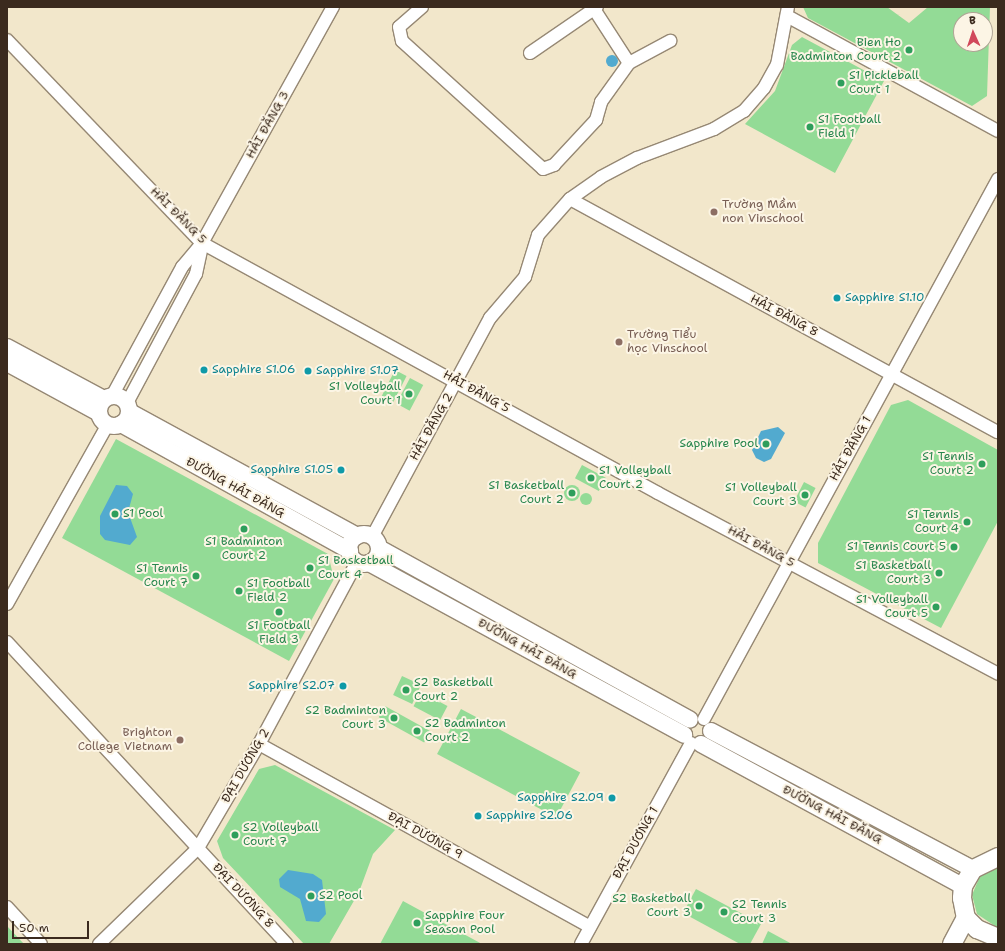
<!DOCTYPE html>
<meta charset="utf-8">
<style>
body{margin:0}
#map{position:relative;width:1005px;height:951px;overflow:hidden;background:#f2e7cb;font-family:"Shantell Sans",sans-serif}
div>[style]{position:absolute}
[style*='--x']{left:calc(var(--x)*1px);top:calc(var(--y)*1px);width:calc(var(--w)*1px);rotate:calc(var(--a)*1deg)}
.green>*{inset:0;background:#93db96;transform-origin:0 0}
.round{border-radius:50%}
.water>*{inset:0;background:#52aacf}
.roads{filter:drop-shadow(1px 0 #968874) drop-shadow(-1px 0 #968874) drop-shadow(0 1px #968874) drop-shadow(0 -1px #968874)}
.minor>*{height:12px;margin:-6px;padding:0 6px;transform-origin:6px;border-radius:6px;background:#fff}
.tertiary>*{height:16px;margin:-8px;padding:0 8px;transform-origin:8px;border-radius:8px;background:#fff}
.tertiary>.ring{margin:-8px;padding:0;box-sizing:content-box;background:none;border:16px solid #fff;border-radius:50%}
.secondary>*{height:18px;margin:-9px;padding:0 9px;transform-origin:9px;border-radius:9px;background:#fff}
.dots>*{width:11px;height:11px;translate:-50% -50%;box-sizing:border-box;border:2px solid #fcf5e5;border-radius:50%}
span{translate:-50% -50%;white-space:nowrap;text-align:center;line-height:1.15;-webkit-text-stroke:4px #fcf5e5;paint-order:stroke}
.leisure-label{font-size:12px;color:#27864d}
.right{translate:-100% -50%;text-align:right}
.left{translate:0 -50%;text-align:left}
.street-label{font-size:12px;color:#3b2a1e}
.education-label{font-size:12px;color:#785e54}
.culture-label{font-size:12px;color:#0d838f}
.frame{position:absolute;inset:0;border:8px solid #3b2a1e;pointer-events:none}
.north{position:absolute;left:953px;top:12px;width:40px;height:40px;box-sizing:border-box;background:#fcf5e5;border:1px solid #afa495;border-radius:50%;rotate:357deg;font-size:11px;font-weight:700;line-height:16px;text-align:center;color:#3b2a1e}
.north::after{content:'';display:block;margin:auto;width:14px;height:18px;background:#d1495b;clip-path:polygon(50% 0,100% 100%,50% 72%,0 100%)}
.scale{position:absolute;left:12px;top:921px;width:77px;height:18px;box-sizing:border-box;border:2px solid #3b2a1e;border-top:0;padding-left:5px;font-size:12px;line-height:14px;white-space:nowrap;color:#3b2a1e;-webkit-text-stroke:3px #fcf5e5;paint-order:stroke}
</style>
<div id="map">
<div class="green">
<div style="clip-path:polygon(evenodd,803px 7px,887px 7px,909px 23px,928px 7px,990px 7px,987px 96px,972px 106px,808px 18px,803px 7px,961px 20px,985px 20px,985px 44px,961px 44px,961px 20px)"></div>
<div style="clip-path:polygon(802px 37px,884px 81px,835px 173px,745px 124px,775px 91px,792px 45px)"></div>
<div style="left:395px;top:370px;width:13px;height:29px;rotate:27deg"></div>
<div style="left:410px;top:378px;width:15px;height:29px;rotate:28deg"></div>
<div style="clip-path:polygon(908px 400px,998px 450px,998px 521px,941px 628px,818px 563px,818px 543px,891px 405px)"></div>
<div style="clip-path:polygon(116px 439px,328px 554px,334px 579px,289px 661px,62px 538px)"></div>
<div style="left:582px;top:465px;width:27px;height:15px;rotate:28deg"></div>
<div style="left:804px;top:482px;width:13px;height:22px;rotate:27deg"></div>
<div class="round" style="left:564px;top:485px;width:16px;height:16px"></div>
<div class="round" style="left:580px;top:493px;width:12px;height:12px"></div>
<div style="left:402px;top:676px;width:21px;height:21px;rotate:25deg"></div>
<div style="left:421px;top:692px;width:30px;height:16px;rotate:28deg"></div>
<div style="left:385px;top:706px;width:52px;height:13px;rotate:29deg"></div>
<div style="left:461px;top:709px;width:135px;height:51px;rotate:28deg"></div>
<div style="clip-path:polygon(275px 765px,395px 830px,373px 854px,359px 892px,329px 944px,304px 944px,223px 858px,217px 841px,259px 769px)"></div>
<div style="clip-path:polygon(998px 867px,998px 928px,977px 914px,972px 895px,980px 876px)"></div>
<div style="clip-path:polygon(696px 889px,761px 924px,750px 944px,740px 944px,683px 913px)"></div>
<div style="clip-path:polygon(403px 901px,482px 944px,380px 944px)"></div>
<div style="clip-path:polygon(7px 926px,24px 944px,7px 944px)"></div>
<div style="clip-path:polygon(768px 931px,792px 944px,762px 944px)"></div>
</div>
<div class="water">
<div class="round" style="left:606px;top:55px;width:12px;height:12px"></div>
<div style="clip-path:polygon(778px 427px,785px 433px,771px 459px,764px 462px,756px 458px,752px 450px,761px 431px)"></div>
<div style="clip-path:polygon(116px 485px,127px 486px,133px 494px,128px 512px,137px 537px,130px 545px,105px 540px,100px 534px,100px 516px)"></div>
<div style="clip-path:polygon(288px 870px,313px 874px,322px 880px,326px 914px,319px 922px,306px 921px,300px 899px,280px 887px,279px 879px)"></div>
</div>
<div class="roads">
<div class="minor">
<div style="--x:422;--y:7;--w:30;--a:139"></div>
<div style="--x:399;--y:27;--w:14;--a:78"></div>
<div style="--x:402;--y:41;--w:190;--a:42.2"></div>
<div style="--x:543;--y:169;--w:12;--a:-20"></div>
<div style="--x:554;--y:165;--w:62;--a:-47"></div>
<div style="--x:596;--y:120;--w:19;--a:-74"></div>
<div style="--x:601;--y:102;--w:48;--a:-54.3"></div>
<div style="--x:629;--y:63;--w:47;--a:-28.2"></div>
<div style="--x:594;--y:9;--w:64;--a:57.1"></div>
<div style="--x:787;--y:16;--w:240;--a:28.6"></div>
<div style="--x:7;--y:40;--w:281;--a:46.2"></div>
<div style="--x:202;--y:243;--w:520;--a:28.73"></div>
<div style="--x:658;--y:493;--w:385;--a:28"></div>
<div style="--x:530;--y:53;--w:81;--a:-34.5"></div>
<div style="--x:570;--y:199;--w:487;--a:28.6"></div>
<div style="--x:112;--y:396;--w:147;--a:-61.5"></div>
<div style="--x:182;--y:267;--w:31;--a:-50"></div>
<div style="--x:202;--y:243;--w:270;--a:-61"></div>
<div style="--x:127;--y:403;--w:146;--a:-61.9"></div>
<div style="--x:196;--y:274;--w:30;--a:-78"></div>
<div style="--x:372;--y:537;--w:249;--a:-61.7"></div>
<div style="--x:490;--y:318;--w:54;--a:-49.5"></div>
<div style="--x:525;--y:277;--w:44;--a:-72.8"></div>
<div style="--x:538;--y:235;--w:48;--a:-48.4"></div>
<div style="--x:570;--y:199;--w:38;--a:-35"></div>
<div style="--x:601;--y:177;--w:41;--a:-27.8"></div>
<div style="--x:637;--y:158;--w:82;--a:-20.6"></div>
<div style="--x:714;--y:129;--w:35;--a:-31"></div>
<div style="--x:744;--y:111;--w:30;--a:-49"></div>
<div style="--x:764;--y:88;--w:26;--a:-61"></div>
<div style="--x:777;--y:65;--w:59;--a:-79.3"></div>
<div style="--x:7;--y:604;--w:206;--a:-60.7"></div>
<div style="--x:7;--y:642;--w:412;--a:47.2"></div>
<div style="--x:704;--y:719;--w:615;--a:-61.43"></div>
<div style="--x:259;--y:744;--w:378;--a:28.9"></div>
<div style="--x:7;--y:907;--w:50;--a:47.4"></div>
<div style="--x:99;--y:944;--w:138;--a:-44.1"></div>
<div style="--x:198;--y:848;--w:121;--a:-59.6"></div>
<div style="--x:259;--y:744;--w:207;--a:-61.7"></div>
<div style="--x:581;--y:944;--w:229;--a:-61.3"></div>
</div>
<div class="tertiary">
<div style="--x:7;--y:347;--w:110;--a:28.2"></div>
<div style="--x:7;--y:363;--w:105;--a:28.5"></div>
<div class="ring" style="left:99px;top:396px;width:14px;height:14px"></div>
<div style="--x:130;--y:412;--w:259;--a:28.6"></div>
<div style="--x:121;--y:424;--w:262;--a:29"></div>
<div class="ring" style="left:349px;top:534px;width:14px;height:14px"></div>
<div style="--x:379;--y:548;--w:355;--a:28.9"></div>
<div style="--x:369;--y:563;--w:359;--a:28.6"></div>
<div style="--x:711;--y:731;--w:296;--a:27.8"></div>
<div style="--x:701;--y:744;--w:298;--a:28.5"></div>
</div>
<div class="secondary">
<div style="--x:998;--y:857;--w:28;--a:154"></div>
<div style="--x:973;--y:869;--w:20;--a:120"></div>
<div style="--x:963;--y:886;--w:12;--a:95"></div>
<div style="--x:962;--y:898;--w:20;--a:79"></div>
<div style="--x:966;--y:918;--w:16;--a:45"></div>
<div style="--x:977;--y:929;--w:23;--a:23"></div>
<div style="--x:952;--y:944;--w:30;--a:-62"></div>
</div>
</div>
<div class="dots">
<div style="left:909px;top:50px;background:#2e9e5b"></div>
<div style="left:841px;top:83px;background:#2e9e5b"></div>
<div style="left:810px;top:127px;background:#2e9e5b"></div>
<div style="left:714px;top:212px;background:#8d6e63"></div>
<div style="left:837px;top:298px;background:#0f9aa8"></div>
<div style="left:619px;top:342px;background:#8d6e63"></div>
<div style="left:204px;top:370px;background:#0f9aa8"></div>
<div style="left:308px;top:371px;background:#0f9aa8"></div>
<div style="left:409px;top:394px;background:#2e9e5b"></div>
<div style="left:766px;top:444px;background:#2e9e5b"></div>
<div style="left:982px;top:464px;background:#2e9e5b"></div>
<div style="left:341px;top:470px;background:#0f9aa8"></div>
<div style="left:591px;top:478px;background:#2e9e5b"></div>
<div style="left:572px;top:493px;background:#2e9e5b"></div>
<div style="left:805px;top:495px;background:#2e9e5b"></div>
<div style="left:115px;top:514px;background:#2e9e5b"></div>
<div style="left:967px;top:522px;background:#2e9e5b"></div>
<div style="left:244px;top:529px;background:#2e9e5b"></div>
<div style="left:954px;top:547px;background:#2e9e5b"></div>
<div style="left:310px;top:568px;background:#2e9e5b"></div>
<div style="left:939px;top:573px;background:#2e9e5b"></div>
<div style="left:196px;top:576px;background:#2e9e5b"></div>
<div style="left:239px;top:591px;background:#2e9e5b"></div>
<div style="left:936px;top:607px;background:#2e9e5b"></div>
<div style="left:279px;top:612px;background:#2e9e5b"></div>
<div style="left:343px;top:686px;background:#0f9aa8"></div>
<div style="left:406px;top:690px;background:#2e9e5b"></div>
<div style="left:394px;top:718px;background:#2e9e5b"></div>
<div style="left:417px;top:731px;background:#2e9e5b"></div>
<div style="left:180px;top:740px;background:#8d6e63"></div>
<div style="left:612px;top:798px;background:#0f9aa8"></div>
<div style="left:478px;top:816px;background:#0f9aa8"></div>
<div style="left:235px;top:835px;background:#2e9e5b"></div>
<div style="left:311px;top:896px;background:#2e9e5b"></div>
<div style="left:699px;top:906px;background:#2e9e5b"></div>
<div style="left:724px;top:912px;background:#2e9e5b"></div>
<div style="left:417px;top:923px;background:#2e9e5b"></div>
</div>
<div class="leisure-label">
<span class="right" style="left:901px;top:50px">Bien Ho<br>Badminton Court 2</span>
<span class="left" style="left:849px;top:83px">S1 Pickleball<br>Court 1</span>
<span class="left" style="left:818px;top:127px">S1 Football<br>Field 1</span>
<span class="right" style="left:401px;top:394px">S1 Volleyball<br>Court 1</span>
<span class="right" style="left:758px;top:444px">Sapphire Pool</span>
<span class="right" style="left:974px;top:464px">S1 Tennis<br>Court 2</span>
<span class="left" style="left:599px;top:478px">S1 Volleyball<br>Court 2</span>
<span class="right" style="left:564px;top:493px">S1 Basketball<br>Court 2</span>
<span class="right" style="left:797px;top:495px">S1 Volleyball<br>Court 3</span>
<span class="left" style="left:123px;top:514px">S1 Pool</span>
<span class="right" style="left:959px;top:522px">S1 Tennis<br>Court 4</span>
<span style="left:244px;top:549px">S1 Badminton<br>Court 2</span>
<span class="right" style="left:946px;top:547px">S1 Tennis Court 5</span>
<span class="left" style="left:318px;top:568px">S1 Basketball<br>Court 4</span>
<span class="right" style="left:931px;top:573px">S1 Basketball<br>Court 3</span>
<span class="right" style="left:188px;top:576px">S1 Tennis<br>Court 7</span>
<span class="left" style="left:247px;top:591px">S1 Football<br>Field 2</span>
<span class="right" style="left:928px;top:607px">S1 Volleyball<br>Court 5</span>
<span style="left:279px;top:633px">S1 Football<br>Field 3</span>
<span class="left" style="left:414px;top:690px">S2 Basketball<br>Court 2</span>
<span class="right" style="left:386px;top:718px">S2 Badminton<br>Court 3</span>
<span class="left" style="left:425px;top:731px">S2 Badminton<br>Court 2</span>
<span class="left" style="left:243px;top:835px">S2 Volleyball<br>Court 7</span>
<span class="left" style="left:319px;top:896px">S2 Pool</span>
<span class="right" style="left:691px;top:906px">S2 Basketball<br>Court 3</span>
<span class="left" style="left:732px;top:912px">S2 Tennis<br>Court 3</span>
<span class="left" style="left:425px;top:923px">Sapphire Four<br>Season Pool</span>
</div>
<div class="street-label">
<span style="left:268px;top:125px;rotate:-61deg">HẢI ĐĂNG 3</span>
<span style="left:178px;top:216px;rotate:45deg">HẢI ĐĂNG 5</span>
<span style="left:784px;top:316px;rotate:28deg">HẢI ĐĂNG 8</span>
<span style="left:476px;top:392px;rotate:29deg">HẢI ĐĂNG 5</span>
<span style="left:432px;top:427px;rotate:-61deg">HẢI ĐĂNG 2</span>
<span style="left:851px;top:449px;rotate:-61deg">HẢI ĐĂNG 1</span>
<span style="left:235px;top:488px;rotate:29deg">ĐƯỜNG HẢI ĐĂNG</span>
<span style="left:761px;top:547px;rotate:28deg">HẢI ĐĂNG 5</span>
<span style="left:527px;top:649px;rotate:29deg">ĐƯỜNG HẢI ĐĂNG</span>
<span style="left:246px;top:766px;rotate:-60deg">ĐẠI DƯƠNG 2</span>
<span style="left:832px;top:815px;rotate:28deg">ĐƯỜNG HẢI ĐĂNG</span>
<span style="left:425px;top:836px;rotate:29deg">ĐẠI DƯƠNG 9</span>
<span style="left:636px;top:843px;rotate:-61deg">ĐẠI DƯƠNG 1</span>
<span style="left:243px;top:896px;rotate:47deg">ĐẠI DƯƠNG 8</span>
</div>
<div class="education-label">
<span class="left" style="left:722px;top:212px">Trường Mầm<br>non Vinschool</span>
<span class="left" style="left:627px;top:342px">Trường Tiểu<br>học Vinschool</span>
<span class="right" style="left:172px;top:740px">Brighton<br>College Vietnam</span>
</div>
<div class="culture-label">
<span class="left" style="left:845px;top:298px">Sapphire S1.10</span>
<span class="left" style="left:212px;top:370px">Sapphire S1.06</span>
<span class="left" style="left:316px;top:371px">Sapphire S1.07</span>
<span class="right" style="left:333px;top:470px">Sapphire S1.05</span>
<span class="right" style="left:335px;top:686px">Sapphire S2.07</span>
<span class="right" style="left:604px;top:798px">Sapphire S2.09</span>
<span class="left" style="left:486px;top:816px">Sapphire S2.06</span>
</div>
<div class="frame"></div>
<div class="north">B</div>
<div class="scale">50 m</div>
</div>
